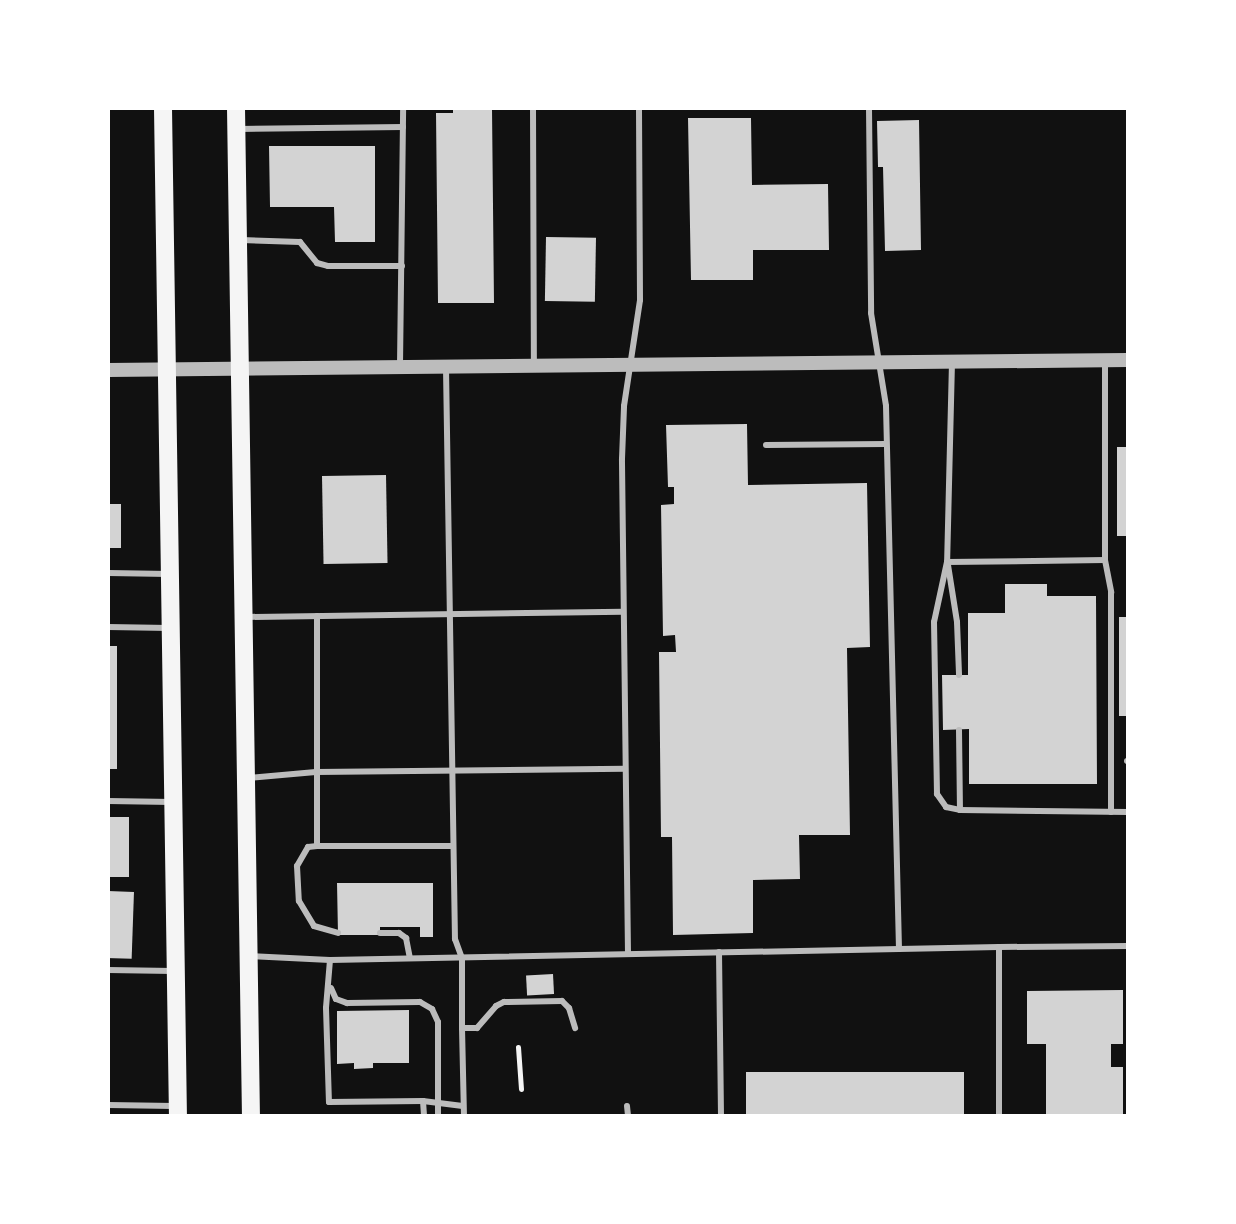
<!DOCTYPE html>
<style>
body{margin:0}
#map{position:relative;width:1236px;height:1224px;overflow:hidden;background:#111;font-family:Inter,sans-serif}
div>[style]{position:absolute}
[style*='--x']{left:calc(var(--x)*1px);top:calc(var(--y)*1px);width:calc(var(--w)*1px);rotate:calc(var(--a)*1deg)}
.building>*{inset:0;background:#d3d3d3;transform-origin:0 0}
.path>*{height:5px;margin:-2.5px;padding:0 2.5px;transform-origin:2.5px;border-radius:2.5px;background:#f5f5f5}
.service>*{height:6px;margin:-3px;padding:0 3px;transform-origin:3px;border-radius:3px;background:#bcbcbc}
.tertiary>*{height:14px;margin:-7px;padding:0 7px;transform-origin:7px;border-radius:7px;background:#bcbcbc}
.primary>*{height:18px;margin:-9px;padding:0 9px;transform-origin:9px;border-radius:9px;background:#f5f5f5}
span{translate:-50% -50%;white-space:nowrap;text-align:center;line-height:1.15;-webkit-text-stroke:6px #fff;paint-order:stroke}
.frame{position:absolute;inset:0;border:110px solid #fff;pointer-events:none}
</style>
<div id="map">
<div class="building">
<div style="clip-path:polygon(453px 108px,492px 108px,494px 303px,438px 303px,436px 113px,453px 113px)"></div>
<div style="clip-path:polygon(688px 118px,751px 118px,752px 185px,828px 184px,829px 250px,753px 250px,753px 280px,691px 280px)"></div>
<div style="clip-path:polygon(919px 120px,921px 250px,885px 251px,883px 167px,878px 167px,877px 121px)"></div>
<div style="clip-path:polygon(269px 146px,375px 146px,375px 242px,335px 242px,334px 207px,270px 207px)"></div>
<div style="left:546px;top:237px;width:50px;height:64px;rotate:1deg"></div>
<div style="clip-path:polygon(747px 424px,748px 485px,867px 483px,870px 647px,847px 648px,850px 835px,799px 835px,800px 879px,753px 880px,753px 933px,673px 935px,672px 837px,661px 837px,659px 652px,676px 652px,675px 635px,663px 636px,661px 505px,674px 504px,674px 487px,668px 487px,666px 425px)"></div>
<div style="left:1128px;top:447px;width:89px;height:11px;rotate:90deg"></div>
<div style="left:386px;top:475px;width:88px;height:64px;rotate:89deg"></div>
<div style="left:108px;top:504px;width:13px;height:44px"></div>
<div style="clip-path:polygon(1005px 584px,1047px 584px,1047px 596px,1096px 596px,1097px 784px,969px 784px,969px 729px,943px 730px,942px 675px,968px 675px,968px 613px,1005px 613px)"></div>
<div style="left:1119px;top:617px;width:9px;height:99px"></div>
<div style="left:108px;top:646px;width:9px;height:123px"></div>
<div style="left:108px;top:817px;width:21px;height:60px"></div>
<div style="clip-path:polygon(337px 883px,433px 883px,433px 937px,420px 937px,420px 927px,380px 927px,380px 935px,338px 935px)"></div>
<div style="left:108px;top:891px;width:26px;height:67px;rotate:2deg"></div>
<div style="left:553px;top:974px;width:20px;height:27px;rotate:87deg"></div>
<div style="clip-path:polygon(1123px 990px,1123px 1044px,1111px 1044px,1111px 1067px,1123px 1067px,1123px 1116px,1046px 1116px,1046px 1044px,1027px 1044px,1027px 991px)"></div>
<div style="clip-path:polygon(409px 1010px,409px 1063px,373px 1063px,373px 1068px,354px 1069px,354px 1063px,337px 1064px,337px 1011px)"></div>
<div style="left:964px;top:1072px;width:44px;height:218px;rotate:90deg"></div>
</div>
<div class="path">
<div style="--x:518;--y:1047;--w:42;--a:85.9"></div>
</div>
<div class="service">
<div style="--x:533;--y:108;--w:256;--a:89.8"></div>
<div style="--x:869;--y:108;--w:205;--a:89.4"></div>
<div style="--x:871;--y:313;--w:94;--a:80.8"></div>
<div style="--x:886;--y:406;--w:543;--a:88.63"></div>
<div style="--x:238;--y:129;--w:165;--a:-0.7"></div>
<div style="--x:241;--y:240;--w:59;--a:1.9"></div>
<div style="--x:300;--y:242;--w:27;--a:51"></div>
<div style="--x:317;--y:263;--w:11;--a:15"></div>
<div style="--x:328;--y:266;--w:74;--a:0"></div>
<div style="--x:1105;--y:360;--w:200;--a:90"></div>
<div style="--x:1105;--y:560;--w:33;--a:79"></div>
<div style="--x:1111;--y:592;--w:220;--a:90"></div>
<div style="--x:952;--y:362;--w:200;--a:91.4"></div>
<div style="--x:947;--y:562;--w:61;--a:102.2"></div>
<div style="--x:934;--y:622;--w:172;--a:89"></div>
<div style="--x:937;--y:794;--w:16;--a:55"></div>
<div style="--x:946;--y:807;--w:14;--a:12"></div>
<div style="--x:960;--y:810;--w:168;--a:0.7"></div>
<div style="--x:400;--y:365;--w:257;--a:-89.3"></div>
<div style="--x:446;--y:368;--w:571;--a:89.1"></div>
<div style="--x:455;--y:939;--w:20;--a:70"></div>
<div style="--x:462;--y:958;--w:70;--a:90"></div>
<div style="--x:766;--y:445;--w:120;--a:-0.5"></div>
<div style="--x:947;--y:562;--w:158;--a:-0.7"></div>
<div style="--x:948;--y:565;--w:58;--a:81"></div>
<div style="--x:957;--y:622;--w:53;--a:87.8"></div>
<div style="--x:108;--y:573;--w:61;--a:0.9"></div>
<div style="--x:317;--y:616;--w:230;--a:90"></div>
<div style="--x:317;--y:846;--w:136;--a:0"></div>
<div style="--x:246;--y:617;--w:377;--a:-0.8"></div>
<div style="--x:108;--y:627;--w:61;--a:0.9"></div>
<div style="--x:959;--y:730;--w:80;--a:89.3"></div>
<div style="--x:1127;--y:761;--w:1;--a:0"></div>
<div style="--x:249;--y:778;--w:67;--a:-5.1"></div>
<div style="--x:316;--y:772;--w:309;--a:-0.6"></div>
<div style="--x:108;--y:801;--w:64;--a:0.9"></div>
<div style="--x:317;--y:846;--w:9;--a:174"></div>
<div style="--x:308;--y:847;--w:22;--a:120"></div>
<div style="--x:297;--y:866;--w:35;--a:87"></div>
<div style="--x:299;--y:901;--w:29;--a:59"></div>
<div style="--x:314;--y:926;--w:25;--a:16"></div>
<div style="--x:380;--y:933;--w:19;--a:0"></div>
<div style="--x:399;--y:933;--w:9;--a:36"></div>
<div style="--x:406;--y:938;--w:20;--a:79"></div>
<div style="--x:999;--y:947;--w:129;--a:-0.4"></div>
<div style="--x:719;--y:952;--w:164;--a:89.3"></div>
<div style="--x:628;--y:954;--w:495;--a:-90.7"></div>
<div style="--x:622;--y:459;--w:53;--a:-87.8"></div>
<div style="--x:624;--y:406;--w:107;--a:-81.4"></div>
<div style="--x:640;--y:300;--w:192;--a:-90.3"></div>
<div style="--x:251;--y:956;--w:79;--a:2.9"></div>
<div style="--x:330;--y:960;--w:669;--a:-1.11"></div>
<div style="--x:999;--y:947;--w:169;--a:90"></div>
<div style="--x:330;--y:960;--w:48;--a:94.8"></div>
<div style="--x:326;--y:1008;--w:94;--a:88.2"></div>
<div style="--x:329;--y:1102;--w:94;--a:-0.6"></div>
<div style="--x:423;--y:1101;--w:40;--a:7.1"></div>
<div style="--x:108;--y:970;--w:65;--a:0.9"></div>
<div style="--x:331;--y:988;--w:12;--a:66"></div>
<div style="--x:336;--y:999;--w:12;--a:20"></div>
<div style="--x:347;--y:1003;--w:73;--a:-0.8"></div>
<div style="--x:420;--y:1002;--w:14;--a:30"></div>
<div style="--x:432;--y:1009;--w:14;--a:65"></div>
<div style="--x:438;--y:1022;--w:94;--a:90"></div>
<div style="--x:423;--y:1101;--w:15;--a:86"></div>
<div style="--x:108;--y:1105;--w:66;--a:0.9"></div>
<div style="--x:627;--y:1106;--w:10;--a:84"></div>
<div style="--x:464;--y:1116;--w:88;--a:-91.3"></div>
<div style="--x:462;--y:1028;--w:15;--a:0"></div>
<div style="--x:477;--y:1028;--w:29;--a:-49"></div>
<div style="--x:496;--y:1006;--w:9;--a:-27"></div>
<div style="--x:504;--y:1002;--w:58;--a:-1"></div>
<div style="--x:562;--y:1001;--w:10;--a:45"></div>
<div style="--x:569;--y:1008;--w:21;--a:73"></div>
</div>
<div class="tertiary">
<div style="--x:108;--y:370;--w:1020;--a:-0.56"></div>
</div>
<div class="primary">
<div style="--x:163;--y:108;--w:1008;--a:89.15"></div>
<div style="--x:236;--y:108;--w:1008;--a:89.15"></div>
</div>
<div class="frame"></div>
</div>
